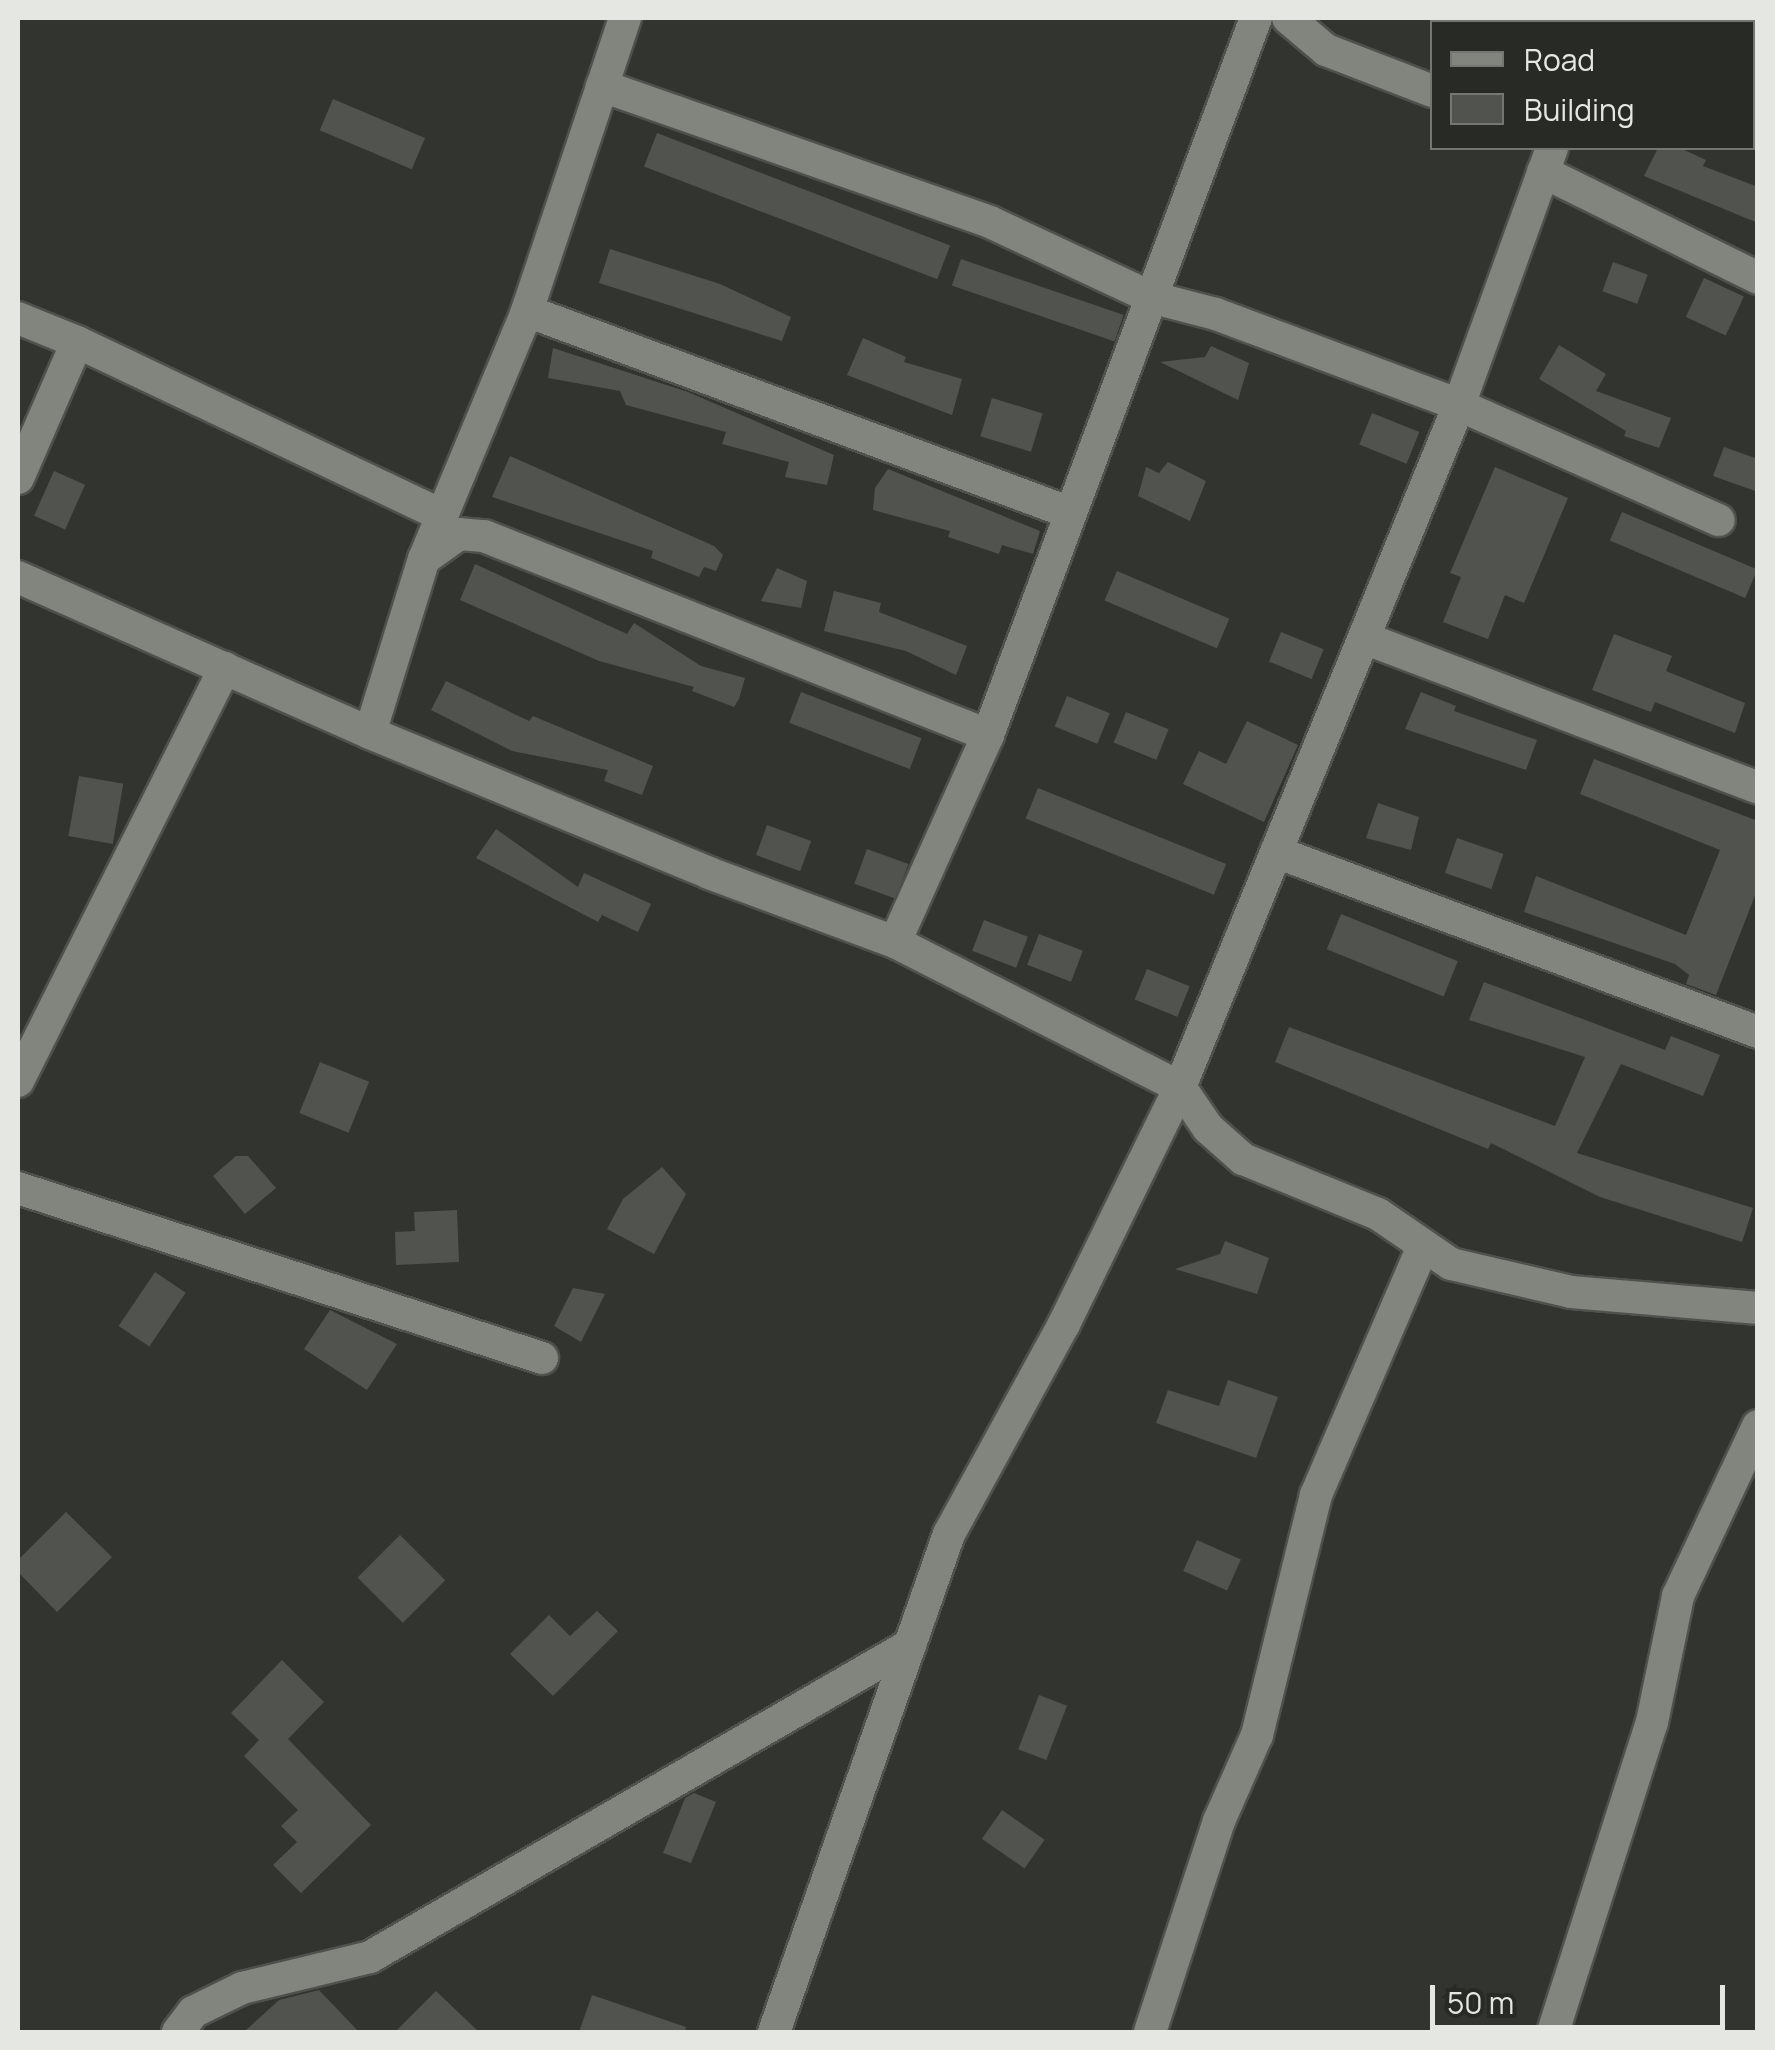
<!DOCTYPE html>
<style>
body{margin:0}
#map{position:relative;width:1775px;height:2050px;overflow:hidden;background:#32342f;font-family:Manrope,sans-serif}
div>[style]{position:absolute}
[style*='--x']{left:calc(var(--x)*1px);top:calc(var(--y)*1px);width:calc(var(--w)*1px);rotate:calc(var(--a)*1deg)}
.building>*{inset:0;background:#51544e;transform-origin:0 0}
.roads{filter:drop-shadow(2px 0 #4e514c) drop-shadow(-2px 0 #4e514c) drop-shadow(0 2px #4e514c) drop-shadow(0 -2px #4e514c)}
.minor>*{height:32px;margin:-16px;padding:0 16px;transform-origin:16px;border-radius:16px;background:#81857e}
span{translate:-50% -50%;white-space:nowrap;text-align:center;line-height:1.15;-webkit-text-stroke:8px #282a25;paint-order:stroke}
.frame{position:absolute;inset:0;border:20px solid #e5e7e3;pointer-events:none}
.legend{position:absolute;left:1430px;top:20px;width:325px;height:130px;box-sizing:border-box;background:#282a25;border:2px solid #747671;margin:0;padding:12px 18px;list-style:none;font-size:30px;color:#e5e7e3}
.legend li{display:flex;align-items:center;gap:20px;height:50px}
.legend b{width:50px;border:2px solid #747671}
.scale{position:absolute;left:1430px;top:1985px;width:295px;height:45px;box-sizing:border-box;border:5px solid #e5e7e3;border-top:0;padding-left:12px;font-size:30px;line-height:35px;white-space:nowrap;color:#e5e7e3;-webkit-text-stroke:8px #282a25;paint-order:stroke}
</style>
<div id="map">
<div class="building">
<div style="left:333px;top:99px;width:100px;height:34px;rotate:23deg"></div>
<div style="left:657px;top:133px;width:314px;height:36px;rotate:21deg"></div>
<div style="clip-path:polygon(1658px 148px,1680px 148px,1706px 160px,1703px 166px,1758px 187px,1758px 223px,1644px 176px)"></div>
<div style="clip-path:polygon(610px 249px,720px 284px,791px 317px,782px 341px,599px 283px)"></div>
<div style="left:961px;top:259px;width:172px;height:28px;rotate:19deg"></div>
<div style="left:1613px;top:262px;width:37px;height:31px;rotate:20deg"></div>
<div style="left:1704px;top:278px;width:44px;height:43px;rotate:25deg"></div>
<div style="clip-path:polygon(863px 338px,906px 357px,904px 362px,962px 379px,952px 415px,847px 375px)"></div>
<div style="clip-path:polygon(1559px 345px,1606px 374px,1596px 391px,1671px 418px,1659px 448px,1624px 436px,1626px 431px,1539px 379px)"></div>
<div style="clip-path:polygon(1211px 346px,1249px 363px,1238px 400px,1160px 362px,1205px 357px)"></div>
<div style="clip-path:polygon(553px 348px,688px 392px,834px 455px,827px 485px,785px 477px,789px 462px,722px 444px,726px 432px,626px 405px,620px 391px,548px 378px)"></div>
<div style="left:992px;top:398px;width:53px;height:40px;rotate:17deg"></div>
<div style="left:1372px;top:413px;width:51px;height:34px;rotate:22deg"></div>
<div style="clip-path:polygon(1724px 447px,1758px 459px,1758px 492px,1713px 476px)"></div>
<div style="clip-path:polygon(510px 456px,714px 546px,723px 555px,716px 571px,704px 567px,699px 577px,651px 558px,653px 551px,492px 497px)"></div>
<div style="clip-path:polygon(1168px 462px,1206px 481px,1190px 521px,1138px 496px,1146px 467px,1159px 473px)"></div>
<div style="clip-path:polygon(1495px 467px,1568px 498px,1524px 603px,1505px 595px,1488px 639px,1443px 622px,1461px 577px,1450px 573px)"></div>
<div style="clip-path:polygon(888px 469px,1040px 531px,1033px 554px,1002px 545px,999px 554px,948px 537px,950px 531px,873px 510px,875px 488px)"></div>
<div style="left:54px;top:471px;width:34px;height:49px;rotate:24deg"></div>
<div style="left:1622px;top:512px;width:147px;height:31px;rotate:23deg"></div>
<div style="clip-path:polygon(475px 564px,627px 634px,634px 623px,701px 666px,745px 678px,739px 699px,734px 707px,692px 691px,694px 687px,599px 661px,460px 600px)"></div>
<div style="clip-path:polygon(777px 568px,807px 581px,801px 608px,761px 601px)"></div>
<div style="left:1117px;top:571px;width:122px;height:32px;rotate:23deg"></div>
<div style="clip-path:polygon(834px 591px,881px 603px,879px 612px,967px 646px,956px 675px,906px 651px,824px 631px)"></div>
<div style="left:1281px;top:632px;width:46px;height:32px;rotate:22deg"></div>
<div style="clip-path:polygon(1614px 634px,1672px 656px,1666px 671px,1745px 703px,1735px 733px,1655px 702px,1651px 712px,1592px 690px)"></div>
<div style="clip-path:polygon(446px 681px,529px 721px,533px 716px,653px 766px,642px 795px,604px 781px,608px 770px,512px 751px,431px 710px)"></div>
<div style="left:801px;top:692px;width:129px;height:33px;rotate:21deg"></div>
<div style="clip-path:polygon(1421px 692px,1456px 706px,1454px 711px,1537px 740px,1526px 770px,1405px 729px)"></div>
<div style="left:1067px;top:696px;width:46px;height:33px;rotate:22deg"></div>
<div style="left:1126px;top:712px;width:46px;height:33px;rotate:22deg"></div>
<div style="clip-path:polygon(1247px 721px,1298px 745px,1264px 822px,1183px 784px,1199px 751px,1226px 764px)"></div>
<div style="clip-path:polygon(1594px 759px,1758px 821px,1758px 888px,1716px 995px,1686px 984px,1689px 975px,1675px 964px,1524px 912px,1536px 876px,1686px 935px,1720px 850px,1580px 794px)"></div>
<div style="left:79px;top:776px;width:45px;height:61px;rotate:10deg"></div>
<div style="left:1038px;top:788px;width:203px;height:33px;rotate:22deg"></div>
<div style="clip-path:polygon(1378px 803px,1419px 817px,1411px 850px,1366px 838px)"></div>
<div style="left:767px;top:825px;width:47px;height:32px;rotate:20deg"></div>
<div style="clip-path:polygon(496px 829px,578px 887px,584px 873px,651px 904px,638px 932px,602px 915px,598px 922px,476px 858px)"></div>
<div style="left:1457px;top:838px;width:49px;height:37px;rotate:19deg"></div>
<div style="left:867px;top:849px;width:44px;height:37px;rotate:20deg"></div>
<div style="left:1341px;top:914px;width:126px;height:38px;rotate:22deg"></div>
<div style="left:984px;top:920px;width:47px;height:33px;rotate:21deg"></div>
<div style="left:1039px;top:934px;width:47px;height:33px;rotate:21deg"></div>
<div style="left:1147px;top:969px;width:46px;height:33px;rotate:22deg"></div>
<div style="clip-path:polygon(1484px 982px,1665px 1050px,1671px 1036px,1720px 1055px,1703px 1096px,1621px 1064px,1577px 1153px,1753px 1208px,1742px 1242px,1600px 1197px,1491px 1143px,1488px 1149px,1275px 1062px,1289px 1027px,1555px 1126px,1585px 1057px,1469px 1020px)"></div>
<div style="left:320px;top:1062px;width:53px;height:55px;rotate:22deg"></div>
<div style="clip-path:polygon(236px 1156px,248px 1156px,276px 1188px,245px 1214px,213px 1176px)"></div>
<div style="clip-path:polygon(662px 1167px,686px 1194px,654px 1254px,607px 1229px,623px 1199px)"></div>
<div style="clip-path:polygon(457px 1210px,459px 1262px,396px 1265px,395px 1232px,415px 1231px,414px 1212px)"></div>
<div style="clip-path:polygon(1225px 1241px,1269px 1258px,1257px 1294px,1175px 1269px,1220px 1254px)"></div>
<div style="left:155px;top:1272px;width:37px;height:65px;rotate:34deg"></div>
<div style="clip-path:polygon(573px 1288px,605px 1294px,581px 1342px,554px 1326px)"></div>
<div style="clip-path:polygon(330px 1310px,397px 1344px,367px 1390px,304px 1349px)"></div>
<div style="clip-path:polygon(1228px 1380px,1278px 1397px,1256px 1458px,1156px 1423px,1168px 1390px,1219px 1406px)"></div>
<div style="clip-path:polygon(66px 1512px,112px 1557px,57px 1612px,18px 1572px,18px 1560px)"></div>
<div style="left:400px;top:1535px;width:64px;height:60px;rotate:45deg"></div>
<div style="left:1197px;top:1540px;width:48px;height:34px;rotate:24deg"></div>
<div style="clip-path:polygon(597px 1611px,618px 1631px,553px 1696px,510px 1654px,549px 1615px,570px 1636px)"></div>
<div style="clip-path:polygon(282px 1660px,324px 1702px,288px 1739px,371px 1825px,301px 1893px,273px 1865px,297px 1842px,281px 1826px,298px 1810px,244px 1756px,259px 1740px,231px 1713px)"></div>
<div style="left:1039px;top:1695px;width:30px;height:58px;rotate:21deg"></div>
<div style="clip-path:polygon(694px 1793px,716px 1802px,691px 1863px,663px 1853px,685px 1798px)"></div>
<div style="left:1002px;top:1810px;width:52px;height:35px;rotate:35deg"></div>
<div style="clip-path:polygon(319px 1990px,359px 2032px,244px 2032px,279px 2000px)"></div>
<div style="clip-path:polygon(436px 1991px,479px 2032px,395px 2032px)"></div>
<div style="clip-path:polygon(592px 1995px,686px 2027px,685px 2032px,579px 2032px)"></div>
</div>
<div class="roads">
<div class="minor">
<div style="--x:1288;--y:18;--w:50;--a:40.1"></div>
<div style="--x:1326;--y:50;--w:114;--a:21.1"></div>
<div style="--x:1597;--y:22;--w:4;--a:-63"></div>
<div style="--x:602;--y:86;--w:411;--a:19.3"></div>
<div style="--x:990;--y:222;--w:177;--a:25.1"></div>
<div style="--x:1150;--y:297;--w:68;--a:14.4"></div>
<div style="--x:1216;--y:314;--w:259;--a:20.5"></div>
<div style="--x:1459;--y:405;--w:284;--a:23.9"></div>
<div style="--x:1543;--y:172;--w:240;--a:26.2"></div>
<div style="--x:527;--y:311;--w:577;--a:20.38"></div>
<div style="--x:18;--y:318;--w:64;--a:22.1"></div>
<div style="--x:18;--y:478;--w:148;--a:-66.5"></div>
<div style="--x:77;--y:342;--w:404;--a:25.4"></div>
<div style="--x:424;--y:559;--w:269;--a:-67.4"></div>
<div style="--x:527;--y:311;--w:309;--a:-71.5"></div>
<div style="--x:18;--y:577;--w:385;--a:23.9"></div>
<div style="--x:370;--y:733;--w:367;--a:22.4"></div>
<div style="--x:709;--y:873;--w:198;--a:20.4"></div>
<div style="--x:895;--y:942;--w:320;--a:27"></div>
<div style="--x:1180;--y:1087;--w:50;--a:55.7"></div>
<div style="--x:1208;--y:1128;--w:47;--a:41.5"></div>
<div style="--x:1243;--y:1159;--w:146;--a:22.2"></div>
<div style="--x:1378;--y:1214;--w:88;--a:34.4"></div>
<div style="--x:1451;--y:1264;--w:123;--a:13.1"></div>
<div style="--x:1571;--y:1292;--w:188;--a:4.9"></div>
<div style="--x:1364;--y:638;--w:422;--a:20.8"></div>
<div style="--x:370;--y:733;--w:182;--a:-72.8"></div>
<div style="--x:424;--y:559;--w:43;--a:-35.5"></div>
<div style="--x:459;--y:534;--w:25;--a:5"></div>
<div style="--x:484;--y:536;--w:542;--a:21.55"></div>
<div style="--x:1276;--y:852;--w:515;--a:20.48"></div>
<div style="--x:895;--y:942;--w:227;--a:-65.8"></div>
<div style="--x:988;--y:735;--w:765;--a:-69.51"></div>
<div style="--x:18;--y:1081;--w:462;--a:-63.4"></div>
<div style="--x:18;--y:1188;--w:551;--a:17.97"></div>
<div style="--x:178;--y:2032;--w:25;--a:-53"></div>
<div style="--x:193;--y:2012;--w:55;--a:-26.1"></div>
<div style="--x:242;--y:1988;--w:132;--a:-13.6"></div>
<div style="--x:370;--y:1957;--w:624;--a:-30.02"></div>
<div style="--x:774;--y:2032;--w:528;--a:-70.64"></div>
<div style="--x:949;--y:1534;--w:239;--a:-61.3"></div>
<div style="--x:1064;--y:1324;--w:264;--a:-63.9"></div>
<div style="--x:1180;--y:1087;--w:737;--a:-67.75"></div>
<div style="--x:1459;--y:405;--w:273;--a:-70.1"></div>
<div style="--x:1150;--y:2032;--w:222;--a:-71.9"></div>
<div style="--x:1219;--y:1821;--w:94;--a:-66.2"></div>
<div style="--x:1257;--y:1735;--w:247;--a:-76.2"></div>
<div style="--x:1316;--y:1495;--w:271;--a:-66.7"></div>
<div style="--x:1553;--y:2032;--w:325;--a:-72.3"></div>
<div style="--x:1652;--y:1722;--w:129;--a:-78.3"></div>
<div style="--x:1678;--y:1596;--w:188;--a:-64.8"></div>
</div>
</div>
<div class="frame"></div>
<ul class="legend">
<li><b style="height:12px;background:#81857e"></b>Road</li>
<li><b style="height:28px;background:#51544e"></b>Building</li>
</ul>
<div class="scale">50 m</div>
</div>
